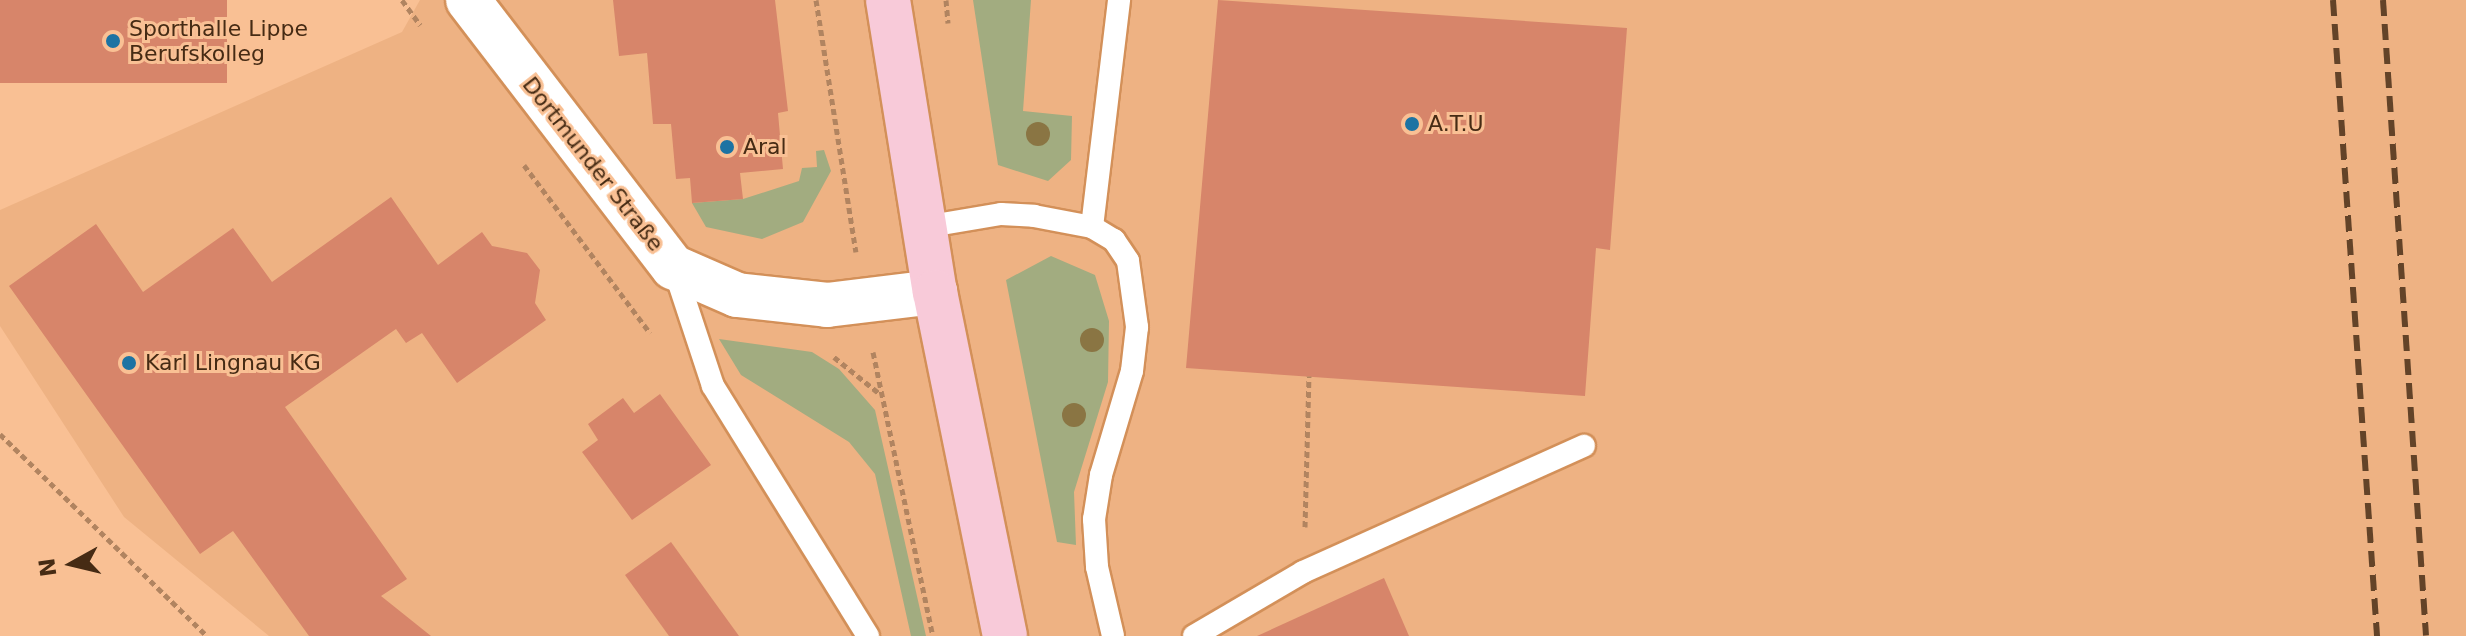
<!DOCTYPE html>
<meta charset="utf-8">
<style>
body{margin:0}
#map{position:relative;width:2466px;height:636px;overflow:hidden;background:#f9c094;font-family:"DejaVu Sans",sans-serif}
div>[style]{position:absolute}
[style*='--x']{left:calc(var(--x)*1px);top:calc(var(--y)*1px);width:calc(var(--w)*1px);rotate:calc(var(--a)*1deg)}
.built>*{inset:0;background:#eeb283}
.green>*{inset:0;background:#a2ac80}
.building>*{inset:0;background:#d7856a;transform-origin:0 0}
.path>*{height:5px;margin-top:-2.5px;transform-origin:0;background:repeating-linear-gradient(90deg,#b18460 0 6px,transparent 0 10px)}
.roads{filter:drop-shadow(2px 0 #d39059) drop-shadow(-2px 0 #d39059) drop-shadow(0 2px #d39059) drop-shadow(0 -2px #d39059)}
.service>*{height:22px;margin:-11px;padding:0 11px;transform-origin:11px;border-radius:11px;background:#fff}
.minor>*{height:44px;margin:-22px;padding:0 22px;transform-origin:22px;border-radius:22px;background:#fff}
.primary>*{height:44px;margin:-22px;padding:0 22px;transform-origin:22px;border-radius:22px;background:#f8cad9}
.rail>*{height:6px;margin-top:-3px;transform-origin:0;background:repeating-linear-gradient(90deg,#634328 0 16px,transparent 0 24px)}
.trees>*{width:24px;height:24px;margin:-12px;border-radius:50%;background:#8a7543}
.dots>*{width:22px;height:22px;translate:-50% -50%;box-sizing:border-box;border:4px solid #f9c094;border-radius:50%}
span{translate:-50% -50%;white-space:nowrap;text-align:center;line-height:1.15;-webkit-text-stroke:6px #f9c094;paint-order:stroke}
.poi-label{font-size:22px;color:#462b14}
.left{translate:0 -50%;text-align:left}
.street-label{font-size:22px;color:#462b14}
.north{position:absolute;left:32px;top:524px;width:80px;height:80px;-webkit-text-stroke:6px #f9c094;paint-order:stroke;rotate:262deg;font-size:22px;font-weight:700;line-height:32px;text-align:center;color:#462b14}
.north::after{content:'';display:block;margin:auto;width:28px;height:36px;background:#462b14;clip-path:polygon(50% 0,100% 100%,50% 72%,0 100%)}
</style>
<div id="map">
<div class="built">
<div style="clip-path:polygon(420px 0,2466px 0,2466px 636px,269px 636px,124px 517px,0 326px,0 210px,402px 32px)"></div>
</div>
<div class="green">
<div style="clip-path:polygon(973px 0,1031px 0,1023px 111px,1072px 116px,1071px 160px,1048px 181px,998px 165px)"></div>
<div style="clip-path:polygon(824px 150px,831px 171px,803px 222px,762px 239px,706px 227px,692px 203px,743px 199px,799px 181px,802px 168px,817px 167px,816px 151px)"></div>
<div style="clip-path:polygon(1051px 256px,1095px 275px,1109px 321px,1108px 382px,1074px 492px,1076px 545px,1057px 542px,1006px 280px)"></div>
<div style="clip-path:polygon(719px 339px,812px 352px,839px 369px,875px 410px,926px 636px,911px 636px,875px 474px,849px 442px,741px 375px)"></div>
</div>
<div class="building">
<div style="left:0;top:0;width:227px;height:83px"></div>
<div style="clip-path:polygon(613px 0,775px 0,788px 111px,778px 113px,783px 169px,740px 173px,743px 199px,692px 203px,690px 178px,676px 179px,671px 124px,653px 124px,647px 53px,619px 56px)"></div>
<div style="clip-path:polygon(1218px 0,1627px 28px,1610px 250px,1596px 248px,1585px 396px,1186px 368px)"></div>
<div style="clip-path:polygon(391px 197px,438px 265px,482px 232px,492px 246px,527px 253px,540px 270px,535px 303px,546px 320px,457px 383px,422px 333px,406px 343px,396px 329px,285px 407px,407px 579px,381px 596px,431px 636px,309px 636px,233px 531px,200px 554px,9px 286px,96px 224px,143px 292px,233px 228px,272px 282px)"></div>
<div style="clip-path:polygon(660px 394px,711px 465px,632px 520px,582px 452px,598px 440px,588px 424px,623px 398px,634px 413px)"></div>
<div style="clip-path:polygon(671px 542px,739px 636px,669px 636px,625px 575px)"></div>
<div style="clip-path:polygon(1384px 578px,1409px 636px,1257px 636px)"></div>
</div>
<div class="path">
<div style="--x:402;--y:0;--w:31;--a:54"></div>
<div style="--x:816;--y:0;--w:255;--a:81"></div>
<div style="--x:946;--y:0;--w:23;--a:85"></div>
<div style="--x:524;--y:165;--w:210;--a:53.1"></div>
<div style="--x:873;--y:352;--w:290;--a:78.1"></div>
<div style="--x:834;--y:357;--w:59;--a:38.8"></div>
<div style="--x:0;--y:434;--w:289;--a:44.3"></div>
<div style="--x:1305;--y:527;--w:151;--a:-88.5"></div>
</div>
<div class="roads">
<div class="service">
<div style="--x:924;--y:227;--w:78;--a:-9.6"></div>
<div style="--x:1001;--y:214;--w:33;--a:3"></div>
<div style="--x:1034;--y:216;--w:59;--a:10.7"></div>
<div style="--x:1092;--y:227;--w:26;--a:31"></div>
<div style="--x:1114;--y:240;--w:25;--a:56"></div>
<div style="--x:1128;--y:261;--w:67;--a:82.2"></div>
<div style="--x:1137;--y:327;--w:44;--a:96.5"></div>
<div style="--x:1132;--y:371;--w:109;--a:106.6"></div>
<div style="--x:1101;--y:475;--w:45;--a:99"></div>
<div style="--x:1094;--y:519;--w:48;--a:86.4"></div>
<div style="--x:1097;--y:567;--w:71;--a:76.9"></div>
<div style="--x:1092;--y:227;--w:229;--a:-83.2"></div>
<div style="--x:674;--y:268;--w:124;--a:71.7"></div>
<div style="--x:713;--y:386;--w:294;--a:58.2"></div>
<div style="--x:1194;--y:636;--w:126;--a:-30.4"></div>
<div style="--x:1303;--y:572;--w:308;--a:-24.2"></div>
</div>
<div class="minor">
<div style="--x:468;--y:0;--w:337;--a:52.5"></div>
<div style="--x:673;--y:267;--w:70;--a:23.6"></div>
<div style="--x:737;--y:295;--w:91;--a:6.3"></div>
<div style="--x:827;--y:305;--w:109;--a:-6.9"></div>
</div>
<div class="primary">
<div style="--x:888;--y:0;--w:296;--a:80.9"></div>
<div style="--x:935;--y:292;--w:351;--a:78.5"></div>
</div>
</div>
<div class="rail">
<div style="--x:2333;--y:0;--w:638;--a:86.04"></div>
<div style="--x:2383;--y:0;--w:637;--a:86.13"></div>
</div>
<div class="trees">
<div style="left:1038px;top:134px"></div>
<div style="left:1092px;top:340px"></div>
<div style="left:1074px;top:415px"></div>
</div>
<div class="dots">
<div style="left:113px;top:41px;background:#1c73a3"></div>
<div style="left:1412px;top:124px;background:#1c73a3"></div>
<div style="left:727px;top:147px;background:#1c73a3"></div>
<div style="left:129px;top:363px;background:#1c73a3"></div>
</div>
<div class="poi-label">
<span class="left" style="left:129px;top:41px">Sporthalle Lippe<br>Berufskolleg</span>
<span class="left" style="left:1428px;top:124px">A.T.U</span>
<span class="left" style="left:743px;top:147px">Aral</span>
<span class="left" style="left:145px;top:363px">Karl Lingnau KG</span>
</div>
<div class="street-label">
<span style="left:593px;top:164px;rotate:52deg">Dortmunder Straße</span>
</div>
<div class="north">N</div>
</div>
